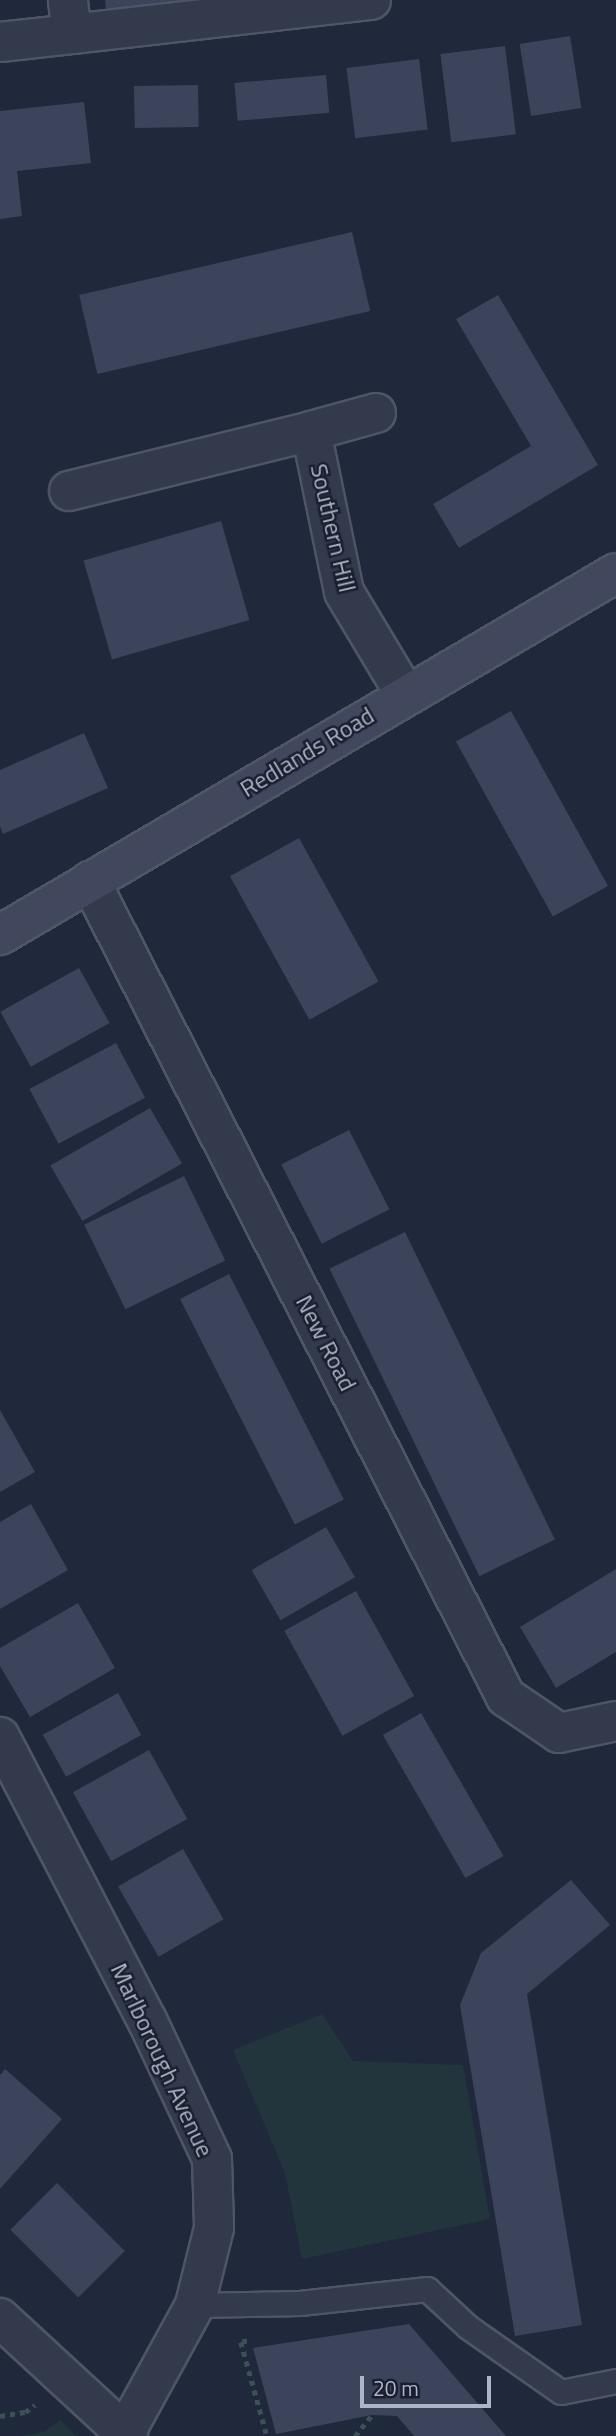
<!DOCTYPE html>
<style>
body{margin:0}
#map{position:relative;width:616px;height:2436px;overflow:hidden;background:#20283b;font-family:"Titillium Web",sans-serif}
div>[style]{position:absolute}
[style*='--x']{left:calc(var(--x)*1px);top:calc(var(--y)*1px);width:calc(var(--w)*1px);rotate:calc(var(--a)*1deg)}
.green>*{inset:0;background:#22353c}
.building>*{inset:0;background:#3b445b;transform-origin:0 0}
.path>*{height:4.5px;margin-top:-2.25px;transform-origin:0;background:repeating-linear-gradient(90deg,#3c5156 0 5px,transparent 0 10px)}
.roads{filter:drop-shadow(2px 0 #4e5565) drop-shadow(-2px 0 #4e5565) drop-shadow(0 2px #4e5565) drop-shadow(0 -2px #4e5565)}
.lane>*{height:23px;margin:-11.5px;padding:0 11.5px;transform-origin:11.5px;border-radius:11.5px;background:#333a4b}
.street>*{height:38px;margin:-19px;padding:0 19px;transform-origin:19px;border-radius:19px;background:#333a4b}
.secondary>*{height:38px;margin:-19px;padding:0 19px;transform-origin:19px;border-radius:19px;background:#41485e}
span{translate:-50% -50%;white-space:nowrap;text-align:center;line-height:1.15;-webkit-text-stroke:5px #191f2f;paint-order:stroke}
.street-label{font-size:24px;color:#aeb5c7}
.scale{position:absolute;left:360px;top:2376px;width:131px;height:32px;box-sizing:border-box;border:4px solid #aeb5c7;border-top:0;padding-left:9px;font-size:21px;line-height:24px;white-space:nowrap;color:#aeb5c7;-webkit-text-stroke:5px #191f2f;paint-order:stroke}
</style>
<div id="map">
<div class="green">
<div style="clip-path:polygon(322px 2014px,353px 2061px,463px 2065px,490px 2219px,302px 2259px,285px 2173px,233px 2050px)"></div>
<div style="clip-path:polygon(60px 2420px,76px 2436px,21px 2436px,44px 2432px)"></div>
</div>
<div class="building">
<div style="clip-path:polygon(105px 0,183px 0,183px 2px,106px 10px)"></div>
<div style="left:570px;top:36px;width:73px;height:51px;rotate:81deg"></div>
<div style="left:505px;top:46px;width:89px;height:65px;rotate:83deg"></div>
<div style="left:419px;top:59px;width:71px;height:73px;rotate:83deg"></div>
<div style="left:326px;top:75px;width:38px;height:92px;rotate:85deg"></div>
<div style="left:198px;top:85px;width:42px;height:64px;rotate:89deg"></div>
<div style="clip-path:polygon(84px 102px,91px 163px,17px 171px,22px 216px,0 219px,0 111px)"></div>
<div style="left:352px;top:232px;width:81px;height:280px;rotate:77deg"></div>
<div style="clip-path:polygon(498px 295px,598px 465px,459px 548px,433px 504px,531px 446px,456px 319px)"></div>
<div style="left:221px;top:521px;width:103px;height:143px;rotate:74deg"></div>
<div style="left:511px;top:711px;width:200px;height:63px;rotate:61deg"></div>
<div style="clip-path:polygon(84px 733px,108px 788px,3px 834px,0 826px,0 770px)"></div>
<div style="left:299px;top:838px;width:164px;height:79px;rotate:61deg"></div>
<div style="left:79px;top:968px;width:63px;height:90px;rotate:61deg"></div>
<div style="left:116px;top:1043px;width:62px;height:98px;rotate:62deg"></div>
<div style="left:150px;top:1108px;width:64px;height:115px;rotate:60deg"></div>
<div style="left:349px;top:1130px;width:89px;height:76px;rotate:63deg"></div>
<div style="left:184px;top:1176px;width:94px;height:111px;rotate:64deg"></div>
<div style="left:405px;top:1232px;width:342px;height:84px;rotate:64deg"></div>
<div style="left:229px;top:1274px;width:253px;height:55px;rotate:63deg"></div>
<div style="clip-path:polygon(0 1410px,35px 1472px,0 1492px)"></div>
<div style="clip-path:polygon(31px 1504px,68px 1570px,0 1609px,0 1522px)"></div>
<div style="left:326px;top:1527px;width:58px;height:86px;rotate:60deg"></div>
<div style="clip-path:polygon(616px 1569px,616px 1652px,556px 1688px,520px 1627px)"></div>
<div style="left:356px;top:1591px;width:120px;height:82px;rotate:61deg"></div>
<div style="clip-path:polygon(78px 1603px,115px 1668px,30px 1717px,0 1666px,0 1648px)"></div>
<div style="left:118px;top:1693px;width:48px;height:86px;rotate:61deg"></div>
<div style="left:421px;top:1713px;width:165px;height:44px;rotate:60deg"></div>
<div style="left:149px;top:1750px;width:79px;height:87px;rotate:61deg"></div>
<div style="left:183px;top:1849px;width:81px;height:75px;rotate:60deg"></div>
<div style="clip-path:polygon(571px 1880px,610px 1925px,527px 1994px,582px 2325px,515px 2336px,460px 2005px,481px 1953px)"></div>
<div style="clip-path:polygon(5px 2069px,62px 2119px,0 2189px,0 2075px)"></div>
<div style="left:57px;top:2183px;width:96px;height:66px;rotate:45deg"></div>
<div style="clip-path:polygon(409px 2324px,506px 2436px,414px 2436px,397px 2416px,372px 2415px,276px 2434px,253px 2348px)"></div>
</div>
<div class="path">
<div style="--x:247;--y:2341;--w:6;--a:171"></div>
<div style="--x:241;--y:2342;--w:98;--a:74.5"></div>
<div style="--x:0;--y:2416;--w:25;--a:-9"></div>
<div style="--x:25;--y:2412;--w:12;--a:-35"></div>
<div style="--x:355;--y:2436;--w:27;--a:-51"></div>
</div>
<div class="roads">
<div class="lane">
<div style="--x:195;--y:2305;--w:105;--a:-1.1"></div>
<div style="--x:300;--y:2303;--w:128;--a:-6.3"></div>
<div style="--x:427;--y:2289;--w:56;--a:42.8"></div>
<div style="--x:468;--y:2327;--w:113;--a:35"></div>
<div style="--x:561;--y:2392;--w:56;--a:-11.3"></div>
</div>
<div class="street">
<div style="--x:72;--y:34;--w:301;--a:-6.5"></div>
<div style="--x:0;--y:42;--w:72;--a:-6.3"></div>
<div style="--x:72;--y:34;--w:34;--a:-97"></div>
<div style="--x:376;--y:413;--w:67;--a:164.5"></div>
<div style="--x:311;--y:431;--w:164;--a:78.4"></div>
<div style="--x:344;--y:592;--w:119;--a:59.1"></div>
<div style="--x:69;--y:491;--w:249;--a:-13.9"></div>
<div style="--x:90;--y:881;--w:916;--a:62.99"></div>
<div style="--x:506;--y:1697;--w:64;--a:34.2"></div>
<div style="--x:559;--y:1733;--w:58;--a:-11.9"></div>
<div style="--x:0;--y:1737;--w:319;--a:62.6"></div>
<div style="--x:147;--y:2020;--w:153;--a:64.9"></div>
<div style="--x:212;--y:2159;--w:69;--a:88.3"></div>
<div style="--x:214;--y:2228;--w:79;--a:103.9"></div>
<div style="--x:195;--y:2305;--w:146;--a:118.7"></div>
<div style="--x:0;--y:2318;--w:174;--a:42.7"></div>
</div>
<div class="secondary">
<div style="--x:0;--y:935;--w:714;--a:-30.44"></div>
</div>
</div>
<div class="street-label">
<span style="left:333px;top:528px;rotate:77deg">Southern Hill</span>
<span style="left:307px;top:752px;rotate:-31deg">Redlands Road</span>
<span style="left:326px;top:1343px;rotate:63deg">New Road</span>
<span style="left:162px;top:2060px;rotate:65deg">Marlborough Avenue</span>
</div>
<div class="scale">20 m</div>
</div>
